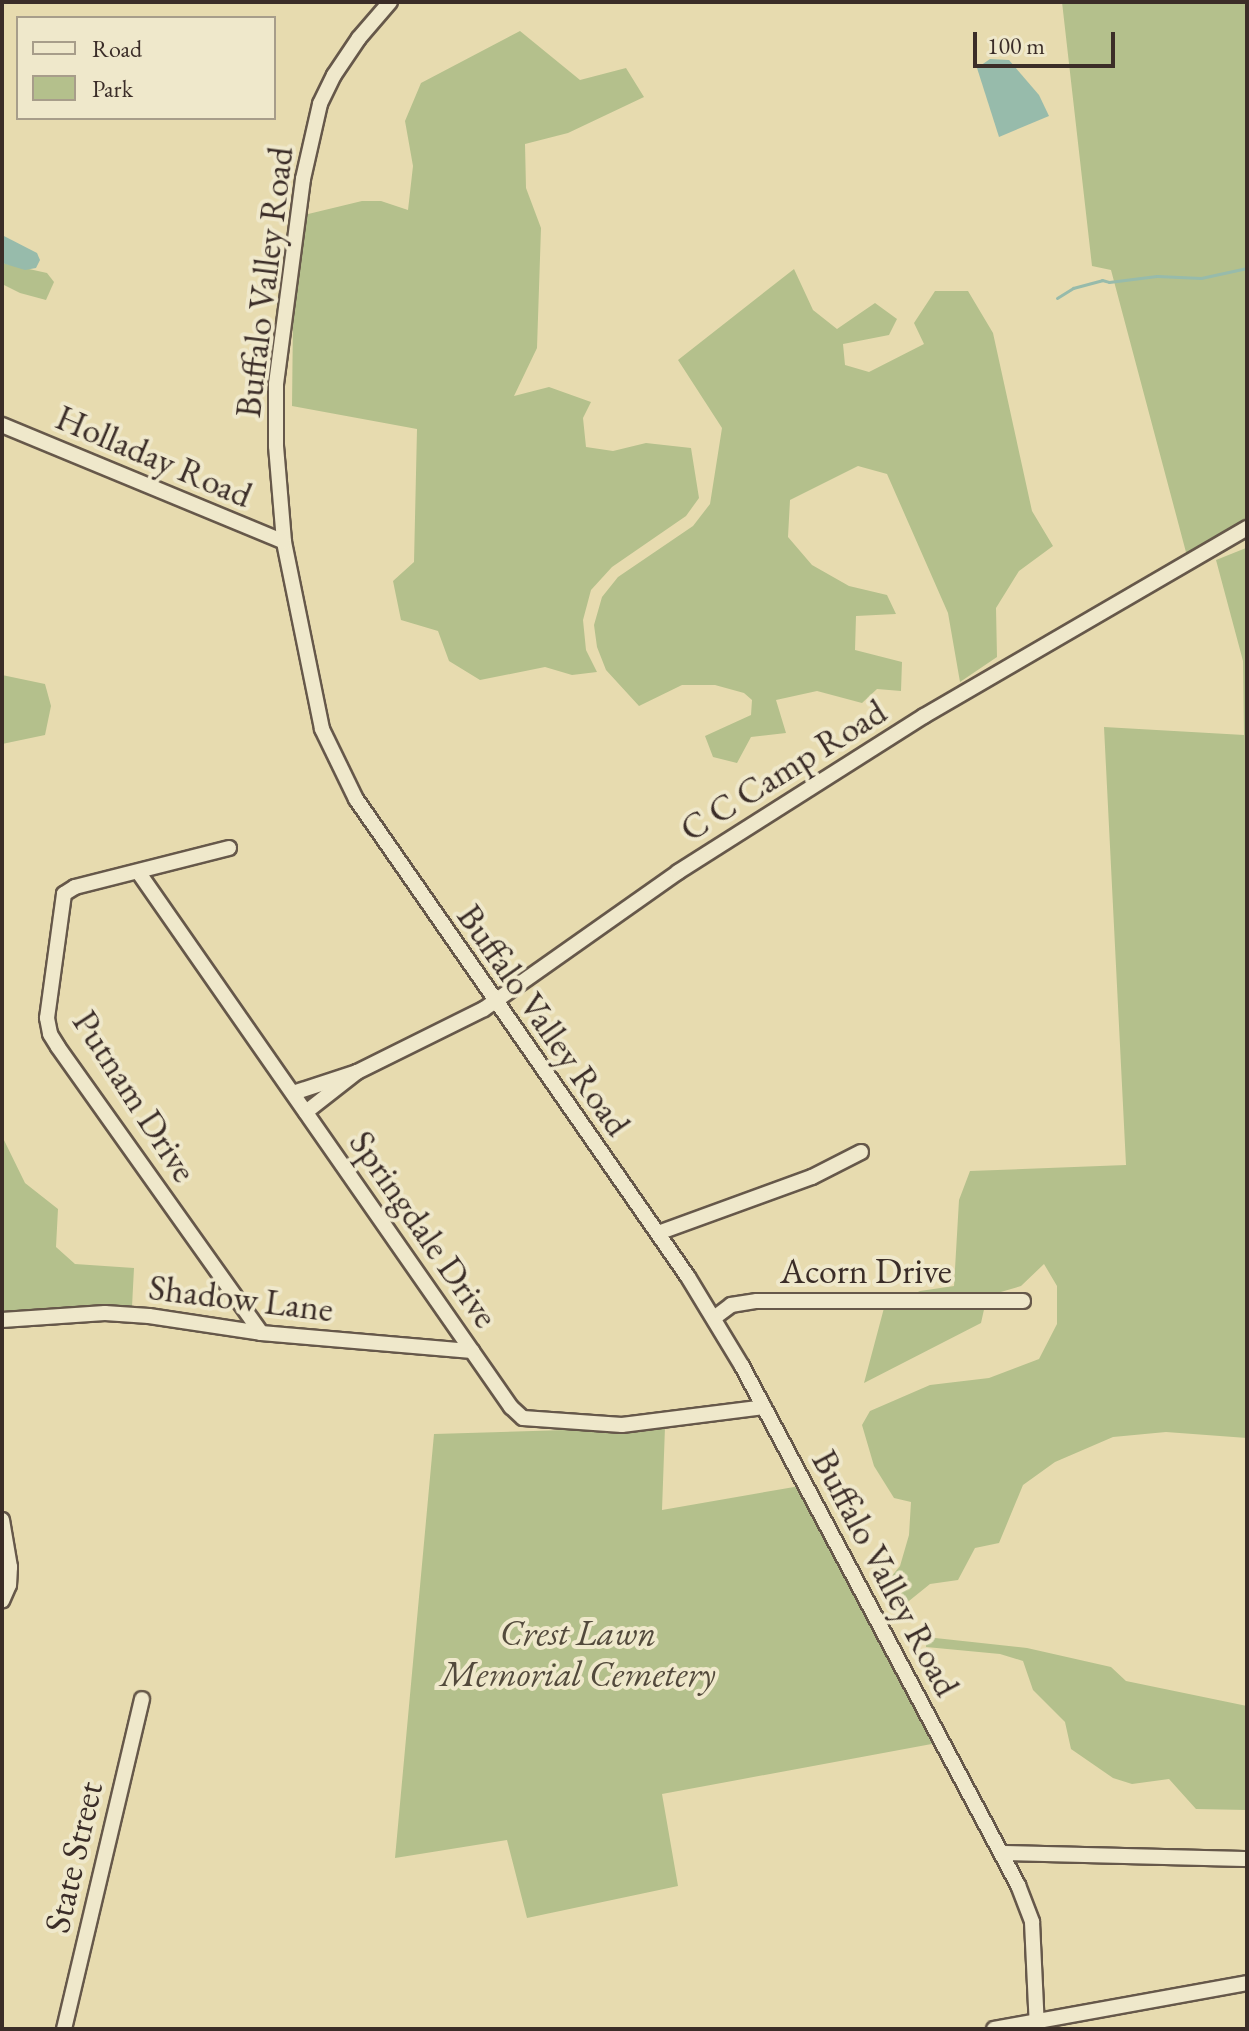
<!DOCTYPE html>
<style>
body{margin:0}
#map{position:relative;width:1249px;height:2031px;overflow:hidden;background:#e7dbaf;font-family:"EB Garamond",serif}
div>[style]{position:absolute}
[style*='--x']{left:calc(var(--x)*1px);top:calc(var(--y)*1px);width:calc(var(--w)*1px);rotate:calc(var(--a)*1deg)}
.green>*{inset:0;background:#b4c08c}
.water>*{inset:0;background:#97bbab}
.stream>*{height:3px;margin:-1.5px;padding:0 1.5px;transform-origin:1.5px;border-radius:1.5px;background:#97bbab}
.roads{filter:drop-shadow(2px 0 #66584a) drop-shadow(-2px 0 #66584a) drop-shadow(0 2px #66584a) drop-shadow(0 -2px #66584a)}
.minor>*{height:14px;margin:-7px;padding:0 7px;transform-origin:7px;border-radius:7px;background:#efe8cb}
span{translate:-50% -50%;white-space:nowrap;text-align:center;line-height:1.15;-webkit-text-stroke:8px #efe8cb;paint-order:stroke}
.street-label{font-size:36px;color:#3b2d28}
.park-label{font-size:36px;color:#534a3c;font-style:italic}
.frame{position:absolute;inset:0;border:4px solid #3b2d28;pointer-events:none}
.legend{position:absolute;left:16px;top:16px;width:260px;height:104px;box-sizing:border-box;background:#efe8cb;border:2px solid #a79d8a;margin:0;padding:10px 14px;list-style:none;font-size:24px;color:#3b2d28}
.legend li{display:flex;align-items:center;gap:16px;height:40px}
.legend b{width:40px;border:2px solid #a79d8a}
.scale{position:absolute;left:973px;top:32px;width:142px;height:36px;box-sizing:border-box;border:4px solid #3b2d28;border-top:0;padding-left:10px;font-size:24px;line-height:28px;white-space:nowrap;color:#3b2d28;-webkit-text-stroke:6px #efe8cb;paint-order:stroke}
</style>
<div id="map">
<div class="green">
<div style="clip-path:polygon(1062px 2px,1247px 2px,1247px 522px,1187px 556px,1111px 270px,1092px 266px)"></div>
<div style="clip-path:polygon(520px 31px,580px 80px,626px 68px,644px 97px,568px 133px,525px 144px,526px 188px,541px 228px,537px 348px,514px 396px,549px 387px,591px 402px,583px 418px,586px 447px,613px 451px,646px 443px,691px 448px,699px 498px,686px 516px,612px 567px,591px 590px,583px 620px,586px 650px,597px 672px,572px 675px,545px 667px,480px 680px,449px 661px,438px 631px,401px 620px,393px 581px,414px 562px,417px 429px,292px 406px,293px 317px,304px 215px,362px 201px,381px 201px,408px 210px,413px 166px,405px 121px,421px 83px)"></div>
<div style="clip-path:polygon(2px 263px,47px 273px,54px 282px,46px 300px,20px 293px,2px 284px)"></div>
<div style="clip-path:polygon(794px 269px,813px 310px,837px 329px,875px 303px,897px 319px,889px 335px,843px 344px,845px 365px,869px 372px,924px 344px,914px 323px,935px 291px,968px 291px,993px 333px,1032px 511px,1053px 546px,1019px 571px,996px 608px,997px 657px,960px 682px,948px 613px,887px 474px,858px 466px,790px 500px,788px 537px,812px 565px,849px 586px,887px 595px,896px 614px,856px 616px,855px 650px,902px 662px,901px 691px,877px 689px,862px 703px,817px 691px,776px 700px,786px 733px,751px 737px,737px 763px,713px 757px,705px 736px,751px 715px,752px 700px,744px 693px,715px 685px,682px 685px,639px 706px,606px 670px,597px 647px,594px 625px,602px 597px,618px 577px,693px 526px,710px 504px,722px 428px,678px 360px)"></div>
<div style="clip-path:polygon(1246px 548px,1247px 1438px,1166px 1432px,1113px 1437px,1055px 1462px,1023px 1485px,999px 1543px,975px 1548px,958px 1580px,930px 1584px,904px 1605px,886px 1583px,900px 1566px,909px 1535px,911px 1502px,894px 1498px,874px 1466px,862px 1425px,870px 1411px,930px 1385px,989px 1378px,1039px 1359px,1057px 1324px,1057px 1286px,1044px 1264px,1021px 1286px,987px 1296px,981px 1323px,864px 1383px,884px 1308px,920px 1291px,954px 1286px,959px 1200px,970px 1171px,1126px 1165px,1104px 727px,1244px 735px,1243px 661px,1216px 560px)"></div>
<div style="clip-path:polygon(2px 675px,45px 684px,51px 706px,45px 735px,2px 744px)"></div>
<div style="clip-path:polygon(2px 1136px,25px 1183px,58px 1209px,56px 1247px,75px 1264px,134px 1268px,132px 1307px,55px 1307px,2px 1312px)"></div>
<div style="clip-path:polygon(665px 1427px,662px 1510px,800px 1486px,937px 1743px,662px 1794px,678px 1886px,527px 1918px,507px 1840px,395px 1858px,434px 1434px)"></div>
<div style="clip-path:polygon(926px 1637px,1027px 1648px,1111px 1667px,1126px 1681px,1247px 1706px,1247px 1810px,1196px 1809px,1169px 1779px,1132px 1784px,1113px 1778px,1071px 1749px,1065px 1722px,1033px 1690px,1023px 1661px,1000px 1654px,926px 1647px)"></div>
</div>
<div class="water">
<div style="clip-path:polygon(990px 59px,1009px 60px,1039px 95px,1049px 116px,999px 137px,977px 68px)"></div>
<div style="clip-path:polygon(2px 235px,37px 253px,40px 260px,36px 268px,25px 270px,2px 263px)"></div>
</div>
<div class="stream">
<div style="--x:1057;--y:298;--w:19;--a:-32"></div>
<div style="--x:1073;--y:288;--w:30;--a:-15"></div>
<div style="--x:1102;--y:280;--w:7;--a:16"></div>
<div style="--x:1109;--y:282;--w:48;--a:-7.1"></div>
<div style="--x:1157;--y:276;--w:44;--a:2.6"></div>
<div style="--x:1201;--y:278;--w:47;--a:-12.3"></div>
</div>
<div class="roads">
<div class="minor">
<div style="--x:390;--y:2;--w:48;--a:130.7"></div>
<div style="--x:359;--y:38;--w:45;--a:124"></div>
<div style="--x:334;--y:75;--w:32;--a:116"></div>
<div style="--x:320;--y:104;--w:77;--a:102.8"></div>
<div style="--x:303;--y:179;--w:207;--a:97.5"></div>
<div style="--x:276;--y:384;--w:62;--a:90"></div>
<div style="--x:276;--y:446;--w:96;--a:85.2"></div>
<div style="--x:284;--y:542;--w:191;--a:78.5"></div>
<div style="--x:322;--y:729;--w:78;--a:64.1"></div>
<div style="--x:356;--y:799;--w:582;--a:55.22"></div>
<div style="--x:688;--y:1277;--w:104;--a:58.8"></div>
<div style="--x:742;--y:1366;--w:588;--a:62"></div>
<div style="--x:1018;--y:1885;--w:40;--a:69"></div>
<div style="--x:1032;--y:1922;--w:107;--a:87.3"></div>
<div style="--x:2;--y:425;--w:305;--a:22.5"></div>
<div style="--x:229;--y:848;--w:159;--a:165.8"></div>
<div style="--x:75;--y:887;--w:13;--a:148"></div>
<div style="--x:64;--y:894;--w:125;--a:97.8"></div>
<div style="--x:47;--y:1018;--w:16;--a:79"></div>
<div style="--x:50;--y:1034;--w:15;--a:58"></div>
<div style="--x:58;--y:1047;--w:351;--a:54.6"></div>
<div style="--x:139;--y:873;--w:651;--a:55.14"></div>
<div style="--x:511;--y:1407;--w:16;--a:43"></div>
<div style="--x:523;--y:1418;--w:99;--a:4"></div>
<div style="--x:622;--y:1425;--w:143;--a:-7.2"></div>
<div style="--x:357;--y:1072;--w:142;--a:-26.4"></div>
<div style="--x:484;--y:1009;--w:237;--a:-35.2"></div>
<div style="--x:678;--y:872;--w:291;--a:-32.4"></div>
<div style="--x:924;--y:716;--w:374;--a:-30.2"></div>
<div style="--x:293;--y:1093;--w:67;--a:-18.2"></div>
<div style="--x:357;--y:1072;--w:65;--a:141.9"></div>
<div style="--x:658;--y:1233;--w:164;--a:-20"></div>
<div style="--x:812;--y:1177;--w:55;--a:-27"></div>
<div style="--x:714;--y:1318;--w:21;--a:-37"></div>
<div style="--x:731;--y:1305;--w:26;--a:-9"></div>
<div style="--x:757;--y:1301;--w:266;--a:0"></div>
<div style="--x:2;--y:1320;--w:103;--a:-3.9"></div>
<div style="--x:105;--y:1313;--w:44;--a:3.9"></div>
<div style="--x:149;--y:1316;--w:113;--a:8.6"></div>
<div style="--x:261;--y:1333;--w:212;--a:4.9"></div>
<div style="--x:2;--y:1520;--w:48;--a:80.3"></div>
<div style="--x:10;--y:1567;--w:18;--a:93"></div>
<div style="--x:9;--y:1585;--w:17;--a:114"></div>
<div style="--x:1002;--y:1853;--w:245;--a:1.4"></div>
<div style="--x:64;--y:2029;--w:339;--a:-76.7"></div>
<div style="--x:994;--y:2029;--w:257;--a:-10.3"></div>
</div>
</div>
<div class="street-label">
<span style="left:264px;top:282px;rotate:-83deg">Buffalo Valley Road</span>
<span style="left:154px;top:456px;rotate:23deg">Holladay Road</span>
<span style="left:783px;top:770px;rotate:-32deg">C C Camp Road</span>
<span style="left:544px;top:1020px;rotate:55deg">Buffalo Valley Road</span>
<span style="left:135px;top:1096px;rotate:57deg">Putnam Drive</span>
<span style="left:424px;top:1229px;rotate:55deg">Springdale Drive</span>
<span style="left:866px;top:1271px">Acorn Drive</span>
<span style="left:241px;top:1298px;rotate:7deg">Shadow Lane</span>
<span style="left:886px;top:1573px;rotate:62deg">Buffalo Valley Road</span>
<span style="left:73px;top:1857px;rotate:-77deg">State Street</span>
</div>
<div class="park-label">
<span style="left:578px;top:1653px">Crest Lawn<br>Memorial Cemetery</span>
</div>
<div class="frame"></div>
<ul class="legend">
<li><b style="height:10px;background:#efe8cb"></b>Road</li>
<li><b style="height:22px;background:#b4c08c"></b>Park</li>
</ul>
<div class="scale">100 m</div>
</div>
